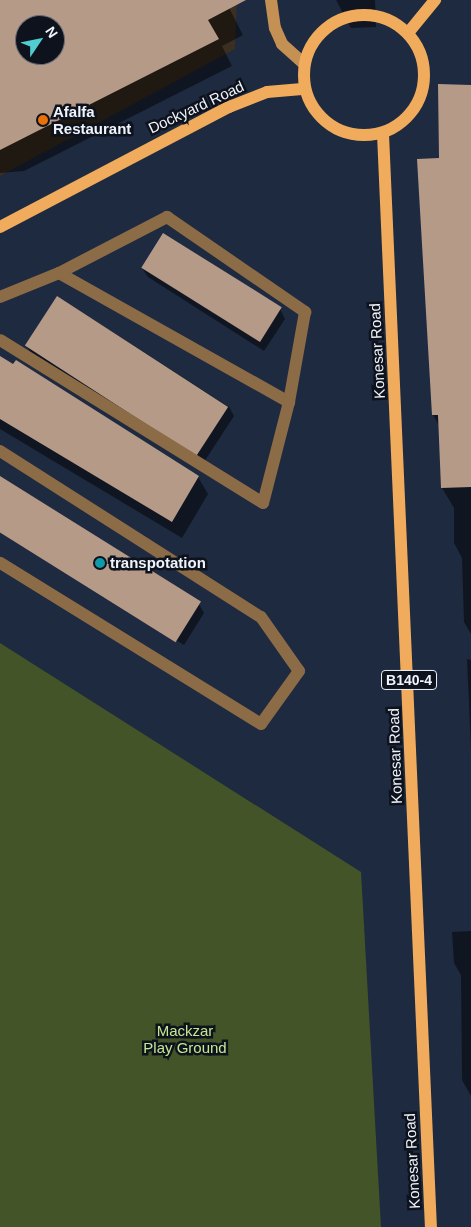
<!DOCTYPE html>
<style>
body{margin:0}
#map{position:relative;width:471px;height:1227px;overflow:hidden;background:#1e2a3f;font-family:Helvetica,sans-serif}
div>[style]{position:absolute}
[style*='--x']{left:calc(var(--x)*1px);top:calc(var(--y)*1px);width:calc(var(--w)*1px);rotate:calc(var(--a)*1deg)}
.commercial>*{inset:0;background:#3a2f20}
.green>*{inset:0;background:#425428}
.shadow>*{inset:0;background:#0007}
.building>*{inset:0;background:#b69a88;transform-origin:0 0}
.lane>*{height:12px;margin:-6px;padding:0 6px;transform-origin:6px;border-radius:6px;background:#8c6b47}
.secondary>*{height:12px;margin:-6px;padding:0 6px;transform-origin:6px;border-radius:6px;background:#c59053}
.primary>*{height:12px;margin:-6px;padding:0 6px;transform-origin:6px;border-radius:6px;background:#f0ac5c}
.primary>.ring{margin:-6px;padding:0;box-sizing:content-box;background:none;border:12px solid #f0ac5c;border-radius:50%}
.dots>*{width:14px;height:14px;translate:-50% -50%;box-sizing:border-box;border:2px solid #0d121c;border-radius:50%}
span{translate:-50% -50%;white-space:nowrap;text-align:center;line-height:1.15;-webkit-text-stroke:5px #0d121c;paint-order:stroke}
.shield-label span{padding:1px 4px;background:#0d121c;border:1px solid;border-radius:4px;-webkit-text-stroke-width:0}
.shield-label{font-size:14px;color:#eff4fc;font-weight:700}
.street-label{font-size:15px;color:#eff4fc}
.poi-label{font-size:15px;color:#eff4fc;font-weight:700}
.left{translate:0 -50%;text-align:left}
.park-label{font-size:15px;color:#c3e892}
.north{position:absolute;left:15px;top:15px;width:50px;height:50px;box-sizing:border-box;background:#0d121c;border:1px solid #676c76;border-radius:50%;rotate:56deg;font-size:14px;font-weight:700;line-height:20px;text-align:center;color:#eff4fc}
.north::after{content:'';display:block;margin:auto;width:18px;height:22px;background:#51ccd3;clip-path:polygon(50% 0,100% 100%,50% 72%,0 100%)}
</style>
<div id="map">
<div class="commercial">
<div style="clip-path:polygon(evenodd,0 0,237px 0,235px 49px,0 176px,0 0,25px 25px,55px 25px,55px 55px,25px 55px,25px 25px)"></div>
</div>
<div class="green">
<div style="clip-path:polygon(0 643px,361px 872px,381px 1227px,0 1227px)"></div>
</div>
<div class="shadow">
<div style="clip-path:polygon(evenodd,0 0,225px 0,243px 35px,222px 46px,232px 66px,24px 171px,0 173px,0 0,25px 25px,55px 25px,55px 55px,25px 55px,25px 25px)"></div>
<div style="clip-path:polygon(336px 0,375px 0,376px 27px,351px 28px)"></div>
<div style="clip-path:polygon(471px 86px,471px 634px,464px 622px,462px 558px,454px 543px,454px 508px,442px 488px,440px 427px,433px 415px,440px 159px)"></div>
<div style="clip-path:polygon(142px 268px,280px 309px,285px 319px,264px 351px,148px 277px)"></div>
<div style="clip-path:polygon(58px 297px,229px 407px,234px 416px,204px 462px,32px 355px,27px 346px)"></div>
<div style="clip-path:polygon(0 358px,198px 477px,208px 494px,182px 538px,0 429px)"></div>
<div style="clip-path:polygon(0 478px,199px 604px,204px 613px,184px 645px,0 529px)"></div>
<div style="clip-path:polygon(467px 659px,471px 660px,471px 750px)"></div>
<div style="clip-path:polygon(471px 931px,471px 1096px,462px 1080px,461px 975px,454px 963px,452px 932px)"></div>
</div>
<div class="building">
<div style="clip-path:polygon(evenodd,0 0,246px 0,208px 20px,219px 39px,0 150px,0 0,25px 25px,55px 25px,55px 55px,25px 55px,25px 25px)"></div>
<div style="clip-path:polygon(438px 84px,471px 85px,471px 487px,441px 488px,438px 415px,432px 415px,417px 159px,439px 158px)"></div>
<div style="left:163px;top:233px;width:140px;height:41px;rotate:32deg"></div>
<div style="left:57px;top:296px;width:204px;height:59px;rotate:33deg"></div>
<div style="clip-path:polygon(0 356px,13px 364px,16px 360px,199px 476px,172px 522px,0 419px)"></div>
<div style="left:0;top:476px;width:237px;height:48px;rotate:32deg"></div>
</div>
<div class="lane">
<div style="--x:59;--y:273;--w:264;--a:29.3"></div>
<div style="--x:0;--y:297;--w:64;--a:-22.1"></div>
<div style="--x:59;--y:273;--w:122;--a:-27.4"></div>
<div style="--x:167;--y:217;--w:168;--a:34.5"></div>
<div style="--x:305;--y:312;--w:91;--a:100.1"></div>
<div style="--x:289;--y:402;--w:104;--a:104.4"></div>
<div style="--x:263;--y:503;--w:309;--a:-148.2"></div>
<div style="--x:0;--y:451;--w:309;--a:32.5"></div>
<div style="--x:261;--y:617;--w:66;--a:54.9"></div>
<div style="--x:299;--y:671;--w:65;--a:125.6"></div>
<div style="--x:261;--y:724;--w:307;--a:-148.3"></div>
</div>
<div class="secondary">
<div style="--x:271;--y:0;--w:28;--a:82"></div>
<div style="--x:275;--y:28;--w:17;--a:66"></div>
<div style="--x:282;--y:44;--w:30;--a:42"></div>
</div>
<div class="primary">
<div class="ring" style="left:304px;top:15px;width:108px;height:108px"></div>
<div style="--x:408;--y:33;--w:43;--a:-50.7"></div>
<div style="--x:383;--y:134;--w:1094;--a:87.49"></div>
<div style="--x:0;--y:227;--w:259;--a:-27.7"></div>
<div style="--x:229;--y:107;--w:41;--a:-21.5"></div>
<div style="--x:267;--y:92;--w:38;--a:-5"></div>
</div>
<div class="dots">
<div style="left:43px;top:120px;background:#e8710a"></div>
<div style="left:100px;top:563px;background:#0f9aa8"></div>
</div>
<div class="shield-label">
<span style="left:409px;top:680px">B140-4</span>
</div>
<div class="street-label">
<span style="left:196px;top:107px;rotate:-25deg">Dockyard Road</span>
<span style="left:377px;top:351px;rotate:-93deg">Konesar Road</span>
<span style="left:395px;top:756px;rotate:-92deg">Konesar Road</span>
<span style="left:412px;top:1161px;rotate:-93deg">Konesar Road</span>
</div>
<div class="poi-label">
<span class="left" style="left:53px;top:120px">Afalfa<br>Restaurant</span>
<span class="left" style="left:110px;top:563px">transpotation</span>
</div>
<div class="park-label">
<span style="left:185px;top:1039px">Mackzar<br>Play Ground</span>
</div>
<div class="north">N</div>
</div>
